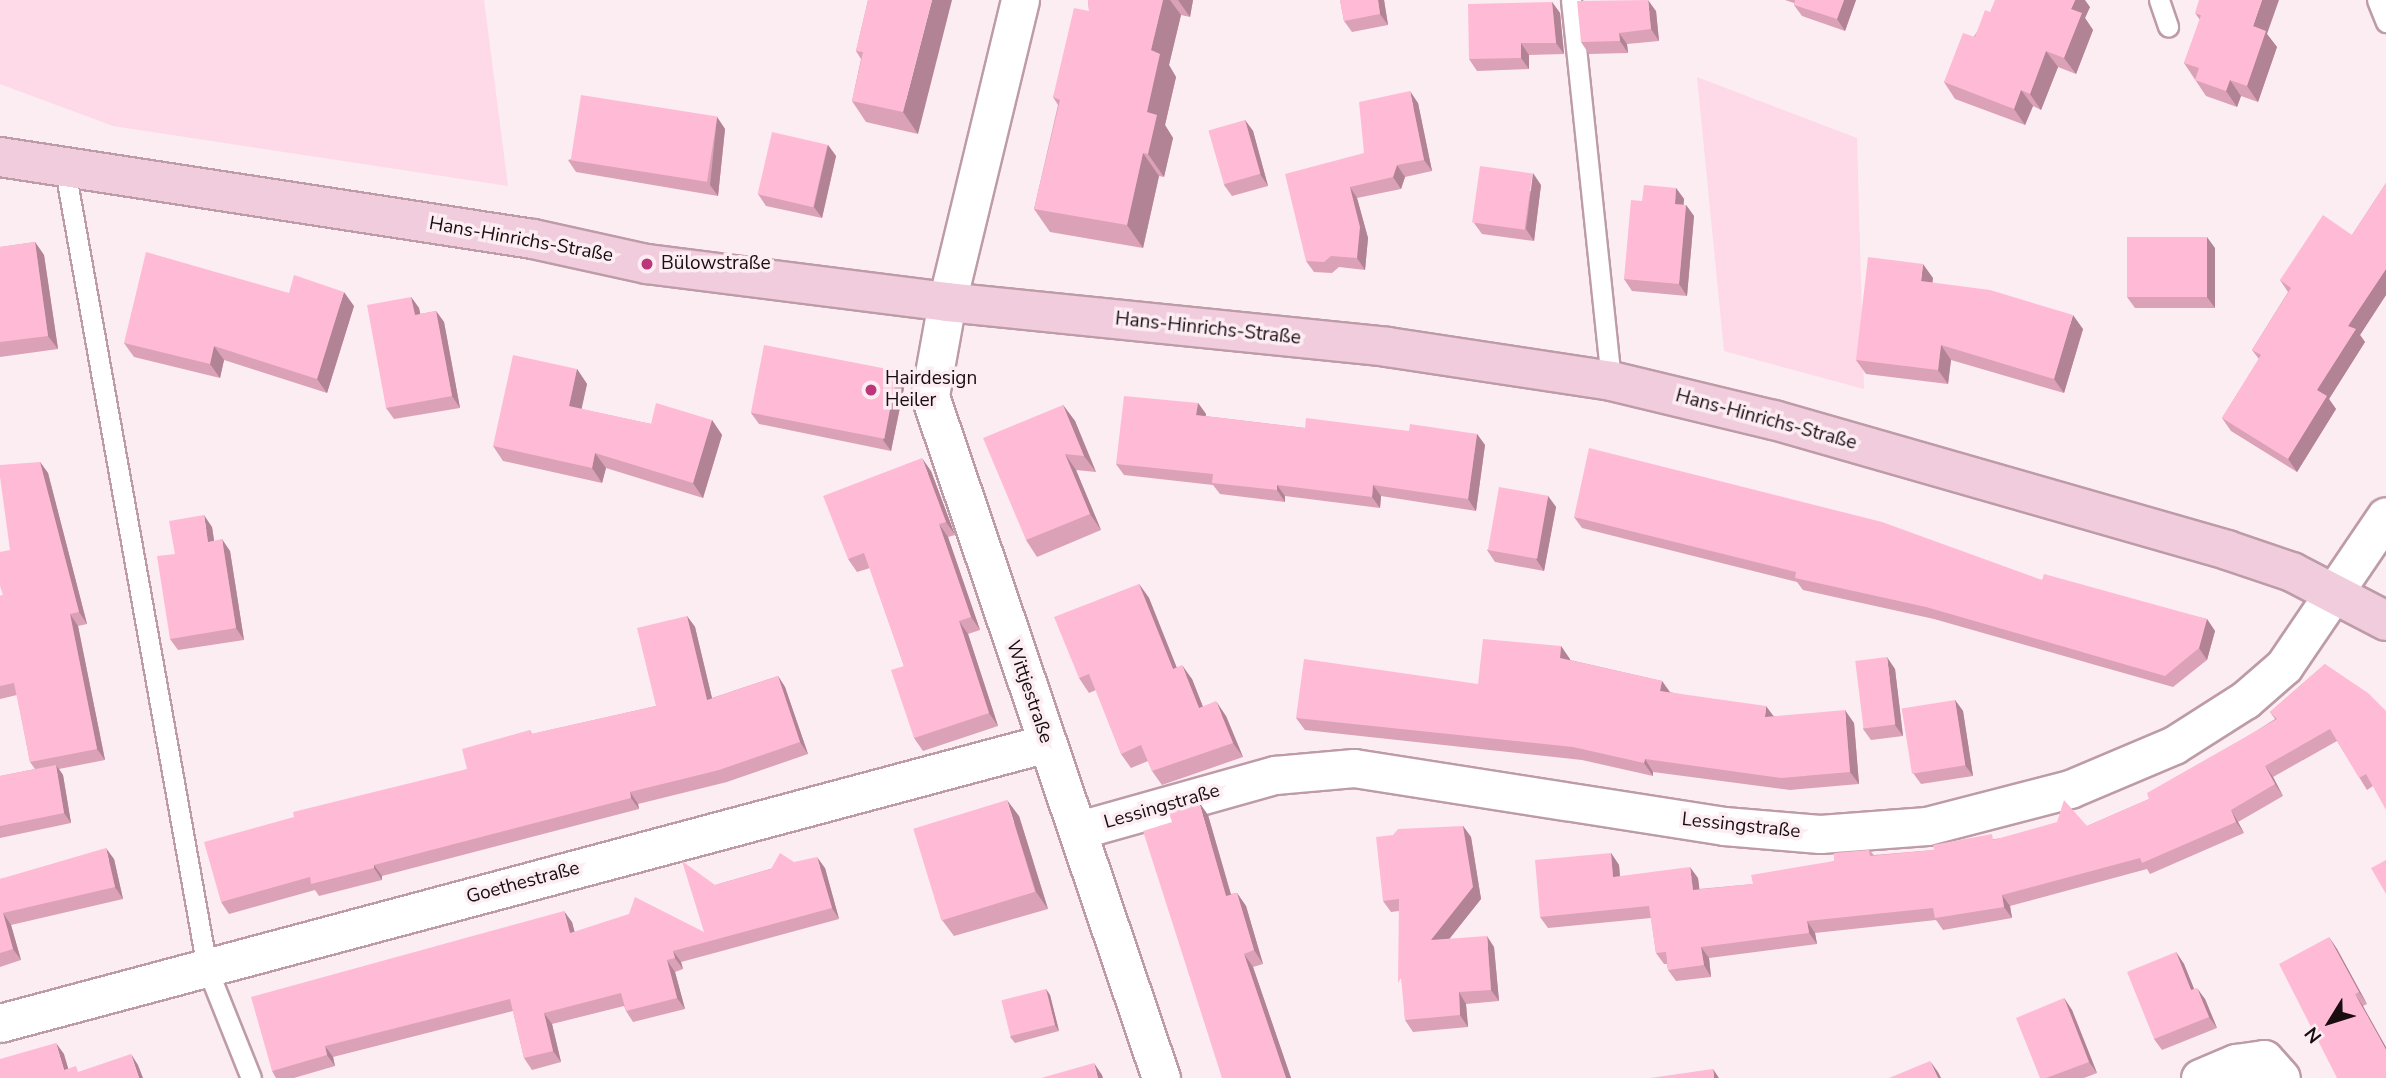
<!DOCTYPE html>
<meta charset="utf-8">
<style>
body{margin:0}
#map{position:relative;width:2386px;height:1078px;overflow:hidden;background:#fcedf3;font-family:"Nunito Sans",sans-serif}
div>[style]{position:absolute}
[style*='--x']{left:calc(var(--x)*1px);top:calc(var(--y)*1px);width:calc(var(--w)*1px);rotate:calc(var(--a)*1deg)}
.green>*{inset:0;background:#fed9e7}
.roads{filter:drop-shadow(2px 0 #bd9ba7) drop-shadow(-2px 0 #bd9ba7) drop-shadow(0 2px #bd9ba7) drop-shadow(0 -2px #bd9ba7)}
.service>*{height:19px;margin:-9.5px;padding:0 9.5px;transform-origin:9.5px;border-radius:9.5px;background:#fff}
.minor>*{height:37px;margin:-18.5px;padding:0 18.5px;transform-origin:18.5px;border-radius:18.5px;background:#fff}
.secondary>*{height:38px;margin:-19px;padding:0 19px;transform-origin:19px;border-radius:19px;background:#f1ccdd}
.wall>*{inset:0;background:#dba1b7}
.shaded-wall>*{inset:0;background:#b28395}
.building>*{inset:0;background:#ffbbd5;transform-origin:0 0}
.dots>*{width:19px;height:19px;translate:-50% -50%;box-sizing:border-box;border:4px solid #fcedf3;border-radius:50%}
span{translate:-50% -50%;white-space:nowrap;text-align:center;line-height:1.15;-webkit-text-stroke:7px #fcedf3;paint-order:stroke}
.street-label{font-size:19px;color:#190d12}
.poi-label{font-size:19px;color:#190d12}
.left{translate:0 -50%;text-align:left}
.north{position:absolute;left:2295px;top:987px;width:70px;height:70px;-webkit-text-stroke:5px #fcedf3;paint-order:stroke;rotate:232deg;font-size:19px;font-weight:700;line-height:28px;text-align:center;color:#190d12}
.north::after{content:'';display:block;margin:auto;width:24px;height:32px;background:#190d12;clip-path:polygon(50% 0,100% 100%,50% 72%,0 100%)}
</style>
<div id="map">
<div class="green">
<div style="clip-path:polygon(0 0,484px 0,508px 186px,113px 126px,0 84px)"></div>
<div style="clip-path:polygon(1697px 77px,1857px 138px,1864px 389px,1724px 351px)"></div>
</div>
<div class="roads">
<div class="service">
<div style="--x:1571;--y:0;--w:383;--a:84"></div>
<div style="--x:2159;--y:0;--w:28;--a:71"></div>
<div style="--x:2377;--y:0;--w:24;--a:68"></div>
<div style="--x:65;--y:170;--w:811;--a:79.91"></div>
<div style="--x:207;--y:968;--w:118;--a:68.2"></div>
</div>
<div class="minor">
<div style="--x:1020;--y:0;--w:311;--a:103.6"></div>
<div style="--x:947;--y:302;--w:96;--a:100.3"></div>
<div style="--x:930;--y:396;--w:720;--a:71.29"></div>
<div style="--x:1079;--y:830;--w:204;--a:-15.7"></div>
<div style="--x:1275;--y:775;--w:79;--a:-5.1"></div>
<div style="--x:1354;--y:768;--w:375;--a:8.9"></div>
<div style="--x:1724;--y:826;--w:96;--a:4.8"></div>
<div style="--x:1820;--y:834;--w:107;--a:-4.3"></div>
<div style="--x:1927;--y:826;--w:148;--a:-14.5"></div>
<div style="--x:2070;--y:789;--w:113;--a:-22.9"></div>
<div style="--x:2174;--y:745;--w:84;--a:-32.4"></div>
<div style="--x:2245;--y:700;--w:52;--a:-41.1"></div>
<div style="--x:2284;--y:666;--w:181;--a:-55.8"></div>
<div style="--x:0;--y:1023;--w:1084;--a:-14.97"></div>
<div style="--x:2200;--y:1078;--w:39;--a:-23"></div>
<div style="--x:2236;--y:1063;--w:28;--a:-8"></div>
<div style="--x:2264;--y:1059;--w:25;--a:48"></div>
</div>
<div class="secondary">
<div style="--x:0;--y:157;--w:539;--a:8.75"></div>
<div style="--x:533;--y:239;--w:117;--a:12.4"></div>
<div style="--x:647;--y:264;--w:302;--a:7.2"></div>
<div style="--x:947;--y:302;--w:442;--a:5.8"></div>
<div style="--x:1387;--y:347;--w:227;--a:8.6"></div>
<div style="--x:1611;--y:381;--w:168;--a:13.5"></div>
<div style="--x:1774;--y:420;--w:471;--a:16"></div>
<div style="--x:2227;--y:550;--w:69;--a:18.7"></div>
<div style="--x:2292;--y:572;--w:106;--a:27.5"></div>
</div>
</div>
<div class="wall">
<div style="clip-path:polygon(868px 0,918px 134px,866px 122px,852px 101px,861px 59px,856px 51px)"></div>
<div style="clip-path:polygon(1088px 0,1193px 0,1190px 17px,1181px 15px,1169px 65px,1176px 77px,1165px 125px,1173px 138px,1164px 177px,1159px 176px,1143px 248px,1050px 232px,1034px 209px,1058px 105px,1053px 97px,1089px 11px)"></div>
<div style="clip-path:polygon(1340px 0,1384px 0,1388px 25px,1352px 32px,1344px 21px)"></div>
<div style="clip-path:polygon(1785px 0,1856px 0,1845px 31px,1802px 16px,1794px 5px,1794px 3px)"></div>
<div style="clip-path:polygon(1552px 2px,1560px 13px,1564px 54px,1529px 55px,1529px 69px,1477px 71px,1469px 59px)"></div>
<div style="clip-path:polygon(2090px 7px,2085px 18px,2093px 30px,2076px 74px,2058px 67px,2041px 110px,2033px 106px,2025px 125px,1955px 99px,1944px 82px,1990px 12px)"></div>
<div style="clip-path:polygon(1656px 11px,1659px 41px,1627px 44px,1628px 53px,1589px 54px,1581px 42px)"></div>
<div style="clip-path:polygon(2195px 13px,2267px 34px,2277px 47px,2258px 102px,2241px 96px,2237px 107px,2206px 96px,2184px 63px,2200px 20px)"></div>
<div style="clip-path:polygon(1418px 103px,1432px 171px,1405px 177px,1401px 189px,1357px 198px,1368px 238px,1365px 270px,1339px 267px,1332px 273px,1314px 272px,1306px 261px,1364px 153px)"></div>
<div style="clip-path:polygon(717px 117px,725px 129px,718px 196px,576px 172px,568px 160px)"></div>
<div style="clip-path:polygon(1245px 120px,1253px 131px,1268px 186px,1232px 196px,1224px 185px)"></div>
<div style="clip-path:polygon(828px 145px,836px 156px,822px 218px,766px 206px,758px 194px)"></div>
<div style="clip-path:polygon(2386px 183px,2386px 295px,2360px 335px,2365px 342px,2329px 399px,2336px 409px,2297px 472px,2231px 431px,2222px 418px,2259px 359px,2252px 350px,2288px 292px,2280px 280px,2352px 235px)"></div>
<div style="clip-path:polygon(1541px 185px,1534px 241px,1482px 234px,1474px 223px)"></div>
<div style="clip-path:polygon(1676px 188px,1684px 199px,1683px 205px,1686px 205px,1694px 216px,1687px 296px,1632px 291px,1624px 279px,1642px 201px)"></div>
<div style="clip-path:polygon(35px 242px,44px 255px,58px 349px,0 357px,0 247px)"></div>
<div style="clip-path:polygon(2215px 248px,2215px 308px,2135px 308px,2127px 297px)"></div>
<div style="clip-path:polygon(1933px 278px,1932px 283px,2083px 329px,2064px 393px,1951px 360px,1948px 384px,1866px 374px,1856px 360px)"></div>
<div style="clip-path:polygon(289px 293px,354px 306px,327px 393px,224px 360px,220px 378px,134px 357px,124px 343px)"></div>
<div style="clip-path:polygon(411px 297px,419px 308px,420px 314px,436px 311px,444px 322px,460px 408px,394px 419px,386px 408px)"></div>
<div style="clip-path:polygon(577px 369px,587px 384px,581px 409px,651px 424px,712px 420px,722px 435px,703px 498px,606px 468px,602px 483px,503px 461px,493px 446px)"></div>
<div style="clip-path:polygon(897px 372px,905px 383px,891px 451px,759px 424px,751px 413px)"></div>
<div style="clip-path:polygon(1198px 403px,1206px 414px,1205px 416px,1305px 428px,1477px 434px,1485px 445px,1476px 511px,1381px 496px,1380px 508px,1285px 496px,1285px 502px,1220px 494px,1213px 485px,1124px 475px,1116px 464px)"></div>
<div style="clip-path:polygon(1063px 405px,1075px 421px,1096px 472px,1076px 470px,1101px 530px,1037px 557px,1026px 540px)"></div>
<div style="clip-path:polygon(40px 462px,48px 473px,87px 624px,78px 626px,105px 760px,59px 769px,63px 775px,71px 823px,0 838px,0 776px,35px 769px,30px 762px,17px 695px,0 699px,0 596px,3px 595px,10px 550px)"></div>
<div style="clip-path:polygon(931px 471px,955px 535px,948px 537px,980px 630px,968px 634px,998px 726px,923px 751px,914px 738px,904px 666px,870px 568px,857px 572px,848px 559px)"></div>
<div style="clip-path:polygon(1548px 496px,1556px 507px,1544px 571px,1495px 562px,1487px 550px)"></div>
<div style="clip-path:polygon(1574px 517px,2042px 580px,2207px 619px,2215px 631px,2207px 660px,2173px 687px,1934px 619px,1803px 590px,1797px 582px,1582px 528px)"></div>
<div style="clip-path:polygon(212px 527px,214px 541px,230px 551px,244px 640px,178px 650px,170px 639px,175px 554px)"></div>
<div style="clip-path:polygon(1139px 584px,1149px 598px,1176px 667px,1192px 679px,1203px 707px,1226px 716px,1243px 757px,1162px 785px,1152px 771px,1148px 761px,1131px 768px,1121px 754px,1096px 690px,1089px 693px,1079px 678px)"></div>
<div style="clip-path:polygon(687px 616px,695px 627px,712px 698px,778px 676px,785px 687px,808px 754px,727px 782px,638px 804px,639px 809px,382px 876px,382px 880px,319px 896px,315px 890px,229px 914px,221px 902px,467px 769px,530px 730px,532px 734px,656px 706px)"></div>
<div style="clip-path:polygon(1561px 646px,1570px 660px,1662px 681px,1670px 692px,1774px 716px,1854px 723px,1859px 784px,1790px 790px,1653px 772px,1653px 776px,1582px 760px,1305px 730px,1296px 718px,1478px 684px)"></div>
<div style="clip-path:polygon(2325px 664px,2373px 786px,2367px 790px,2337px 741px,2273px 777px,2283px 796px,2238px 822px,2244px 833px,2150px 874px,2147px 869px,2010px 906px,2012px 918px,1943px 930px,1936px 920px,1815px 933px,1817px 944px,1709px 958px,1711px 977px,1676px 981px,1668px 970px,1667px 964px,1664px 964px,1656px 953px,1651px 918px,1548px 928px,1540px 917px,1611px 853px,1619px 865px,1620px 877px,1698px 878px,1699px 889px,1753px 884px,1834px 861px,1869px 850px,1874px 855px,1934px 850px,1995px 839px,2087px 826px,2149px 799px,2275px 719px,2270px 712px)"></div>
<div style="clip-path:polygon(1895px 669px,1903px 736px,1871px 740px,1863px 729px)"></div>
<div style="clip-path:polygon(1955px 700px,1963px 711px,1973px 776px,1921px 784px,1913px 773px)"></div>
<div style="clip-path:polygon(1208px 815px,1231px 894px,1237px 893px,1246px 906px,1263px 964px,1253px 967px,1291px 1078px,1222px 1078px)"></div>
<div style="clip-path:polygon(1019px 816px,1048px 909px,954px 936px,942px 920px)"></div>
<div style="clip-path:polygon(1463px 826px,1471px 837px,1481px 899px,1449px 939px,1494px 947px,1499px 1001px,1466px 1004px,1468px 1027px,1413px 1032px,1405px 1020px,1399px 911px,1391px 912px,1383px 901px)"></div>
<div style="clip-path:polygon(114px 859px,123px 899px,11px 925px,21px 960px,0 967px,0 879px)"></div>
<div style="clip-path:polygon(794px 862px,825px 868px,839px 919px,681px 962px,683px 969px,675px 972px,685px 1009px,633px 1022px,626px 1011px,624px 1006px,552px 1024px,561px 1062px,532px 1070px,524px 1058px,513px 1011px,333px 1057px,335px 1066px,294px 1078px,276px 1078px,272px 1071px,572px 922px,574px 932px,704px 932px,715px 885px)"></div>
<div style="clip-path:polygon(2329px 937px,2337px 949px,2367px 1004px,2363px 1006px,2386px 1078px)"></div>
<div style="clip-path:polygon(2176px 952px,2184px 964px,2194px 989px,2205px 999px,2217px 1028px,2162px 1050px,2154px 1039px)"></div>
<div style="clip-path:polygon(1046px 989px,1050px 995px,1059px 1031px,1015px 1043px,1010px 1037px)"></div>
<div style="clip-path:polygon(2064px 998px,2072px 1010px,2097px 1073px,2084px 1078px,2040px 1078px)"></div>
</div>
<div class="shaded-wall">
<div style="clip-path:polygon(932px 0,952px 0,918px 134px,903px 112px)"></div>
<div style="clip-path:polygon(1163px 0,1170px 0,1181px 15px,1169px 65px,1176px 77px,1165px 125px,1173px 138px,1164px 177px,1148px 154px,1147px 112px,1151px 50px)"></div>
<div style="clip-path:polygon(1178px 0,1193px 0,1190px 17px)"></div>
<div style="clip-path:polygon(1378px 0,1384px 0,1388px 25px,1380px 14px)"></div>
<div style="clip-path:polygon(1648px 0,1656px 11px,1659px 41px,1651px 29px)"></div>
<div style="clip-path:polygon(1844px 0,1856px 0,1845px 31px,1837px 19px)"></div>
<div style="clip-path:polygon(2075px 0,2085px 0,2090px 7px,2085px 18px,2093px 30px,2076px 74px,2064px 58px,2071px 9px)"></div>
<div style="clip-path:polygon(2262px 0,2279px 0,2267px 34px,2277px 47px,2258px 102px,2247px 86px,2253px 26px)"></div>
<div style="clip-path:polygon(1552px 2px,1560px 13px,1564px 54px,1556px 43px)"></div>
<div style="clip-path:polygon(1619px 33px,1627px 44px,1628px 53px,1620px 41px)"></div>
<div style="clip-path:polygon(1521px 43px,1529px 55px,1529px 69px,1521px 58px)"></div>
<div style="clip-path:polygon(2046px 51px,2058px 67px,2041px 110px,2030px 94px)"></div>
<div style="clip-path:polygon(2230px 80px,2241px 96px,2237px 107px,2226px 91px)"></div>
<div style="clip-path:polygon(2021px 90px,2033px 106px,2025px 125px,2014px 109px)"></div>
<div style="clip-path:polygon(1410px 91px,1418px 103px,1432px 171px,1424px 160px)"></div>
<div style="clip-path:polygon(717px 117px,725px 129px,718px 196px,710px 185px)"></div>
<div style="clip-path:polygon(1245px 120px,1253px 131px,1268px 186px,1260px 174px)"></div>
<div style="clip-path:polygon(828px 145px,836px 156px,822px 218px,814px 207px)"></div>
<div style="clip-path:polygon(1143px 153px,1159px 176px,1143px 248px,1127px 225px)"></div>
<div style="clip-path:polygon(1397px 165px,1405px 177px,1401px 189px,1393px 177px)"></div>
<div style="clip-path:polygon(1533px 173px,1541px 185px,1534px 241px,1526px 229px)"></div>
<div style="clip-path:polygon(1350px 187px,1357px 198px,1368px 238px,1365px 270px,1357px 258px)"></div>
<div style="clip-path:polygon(1676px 188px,1684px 199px,1683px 215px,1675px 204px)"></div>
<div style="clip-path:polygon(1686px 205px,1694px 216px,1687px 296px,1679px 284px)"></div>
<div style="clip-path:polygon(2207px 237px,2215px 248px,2215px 308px,2207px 297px)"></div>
<div style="clip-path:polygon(35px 242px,44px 255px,58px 349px,48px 336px)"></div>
<div style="clip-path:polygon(1923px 264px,1933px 278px,1931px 295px,1921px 281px)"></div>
<div style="clip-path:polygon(2386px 269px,2386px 295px,2360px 335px,2365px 342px,2329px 399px,2336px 409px,2297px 472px,2288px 459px,2317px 390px,2348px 326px)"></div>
<div style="clip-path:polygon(344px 292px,354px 306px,327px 393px,317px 379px)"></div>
<div style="clip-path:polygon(411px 297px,419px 308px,423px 326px,415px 315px)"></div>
<div style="clip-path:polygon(436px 311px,444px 322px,460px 408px,452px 396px)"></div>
<div style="clip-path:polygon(2073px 315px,2083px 329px,2064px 393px,2054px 379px)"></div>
<div style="clip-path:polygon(1941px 345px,1951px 360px,1948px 384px,1938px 370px)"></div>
<div style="clip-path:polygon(214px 346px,224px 360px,220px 378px,210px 364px)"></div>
<div style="clip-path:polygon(577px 369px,587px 384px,579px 421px,569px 406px)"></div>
<div style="clip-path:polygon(897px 372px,905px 383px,891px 451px,883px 440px)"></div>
<div style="clip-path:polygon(1198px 403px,1206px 414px,1204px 427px,1196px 415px)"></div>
<div style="clip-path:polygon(1063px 405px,1075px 421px,1096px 472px,1084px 456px)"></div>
<div style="clip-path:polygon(712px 420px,722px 435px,703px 498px,693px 483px)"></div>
<div style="clip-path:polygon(1477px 434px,1485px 445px,1476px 511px,1468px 499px)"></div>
<div style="clip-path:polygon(595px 453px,606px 468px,602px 483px,592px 468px)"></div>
<div style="clip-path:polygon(1065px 454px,1076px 470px,1101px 530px,1090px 514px)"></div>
<div style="clip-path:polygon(922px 458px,931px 471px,955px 535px,946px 522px)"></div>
<div style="clip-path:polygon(40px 462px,48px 473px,87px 624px,79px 612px)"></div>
<div style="clip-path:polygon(1277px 485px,1285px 496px,1285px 502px,1277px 490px)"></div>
<div style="clip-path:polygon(1373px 485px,1381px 496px,1380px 508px,1372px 497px)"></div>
<div style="clip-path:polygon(1548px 496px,1556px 507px,1544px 571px,1536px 559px)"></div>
<div style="clip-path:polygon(204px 515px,212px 527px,216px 553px,208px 542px)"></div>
<div style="clip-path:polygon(939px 524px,948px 537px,980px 630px,971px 617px)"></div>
<div style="clip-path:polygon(222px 539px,230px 551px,244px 640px,236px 628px)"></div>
<div style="clip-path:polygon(1139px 584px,1149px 598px,1183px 683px,1173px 669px)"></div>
<div style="clip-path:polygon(70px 614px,78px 626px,105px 760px,97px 749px)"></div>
<div style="clip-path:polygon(687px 616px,695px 627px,715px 711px,707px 700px)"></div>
<div style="clip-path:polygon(2207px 619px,2215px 631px,2207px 660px,2199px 648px)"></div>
<div style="clip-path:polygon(959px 621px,968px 634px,998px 726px,989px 713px)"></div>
<div style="clip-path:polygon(1561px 646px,1570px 659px,1569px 671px,1560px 658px)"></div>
<div style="clip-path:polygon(1887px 657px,1895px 669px,1903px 736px,1895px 725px)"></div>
<div style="clip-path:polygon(1182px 665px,1192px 679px,1209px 722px,1199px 708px)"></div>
<div style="clip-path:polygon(778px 676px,785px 687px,808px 754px,800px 742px)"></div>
<div style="clip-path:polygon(1662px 681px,1671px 694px,1660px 691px)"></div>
<div style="clip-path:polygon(1955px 700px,1963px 711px,1973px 776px,1965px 765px)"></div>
<div style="clip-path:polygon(1216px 701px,1226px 716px,1243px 757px,1233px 743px)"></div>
<div style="clip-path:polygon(1766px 706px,1775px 718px,1765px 717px)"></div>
<div style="clip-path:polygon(1845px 710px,1854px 723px,1859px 784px,1850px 772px)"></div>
<div style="clip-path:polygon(1645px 759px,1653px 772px,1653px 776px,1644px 763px)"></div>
<div style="clip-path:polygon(56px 765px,63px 775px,71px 823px,64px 813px)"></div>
<div style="clip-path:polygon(2265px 766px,2273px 777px,2283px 796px,2275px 784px)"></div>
<div style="clip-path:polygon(630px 792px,638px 804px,639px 809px,631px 798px)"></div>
<div style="clip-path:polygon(1007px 800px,1019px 816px,1048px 909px,1036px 892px)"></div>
<div style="clip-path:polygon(1199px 802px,1208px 815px,1235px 909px,1226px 896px)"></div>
<div style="clip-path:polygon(2231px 810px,2238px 822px,2244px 833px,2236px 822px)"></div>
<div style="clip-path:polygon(1463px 826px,1471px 837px,1481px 899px,1439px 952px,1431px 940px)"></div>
<div style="clip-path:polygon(106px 848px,114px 859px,123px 899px,115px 887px)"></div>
<div style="clip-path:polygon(1611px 853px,1619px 865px,1621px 889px,1613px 877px)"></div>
<div style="clip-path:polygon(817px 857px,825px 868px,839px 919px,832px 908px)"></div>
<div style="clip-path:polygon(374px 865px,382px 876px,382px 880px,374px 868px)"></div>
<div style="clip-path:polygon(1690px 867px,1698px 878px,1701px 901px,1693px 890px)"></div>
<div style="clip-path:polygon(1237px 893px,1246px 906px,1263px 964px,1254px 950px)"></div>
<div style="clip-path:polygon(2002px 895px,2010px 906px,2012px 918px,2004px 907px)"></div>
<div style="clip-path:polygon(564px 911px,572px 922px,578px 944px,570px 933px)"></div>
<div style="clip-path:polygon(3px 913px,11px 925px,21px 960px,13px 949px)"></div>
<div style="clip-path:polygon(1807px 921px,1815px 933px,1817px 944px,1809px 933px)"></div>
<div style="clip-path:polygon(1487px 936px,1494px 947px,1499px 1001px,1491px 990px)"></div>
<div style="clip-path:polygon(2329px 937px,2337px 949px,2367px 1004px,2359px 992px)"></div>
<div style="clip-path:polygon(1701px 947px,1709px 958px,1711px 977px,1704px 965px)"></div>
<div style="clip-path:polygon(673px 951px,681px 962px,683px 969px,675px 958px)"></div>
<div style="clip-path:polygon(2176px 952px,2184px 964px,2199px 1001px,2191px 990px)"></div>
<div style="clip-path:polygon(1244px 954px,1253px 967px,1291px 1078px,1286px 1078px)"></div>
<div style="clip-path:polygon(667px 960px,675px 972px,685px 1009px,677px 998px)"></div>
<div style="clip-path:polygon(2197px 988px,2205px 999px,2217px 1028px,2209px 1017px)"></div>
<div style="clip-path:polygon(1046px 989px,1050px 995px,1059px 1031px,1055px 1025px)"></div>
<div style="clip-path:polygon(1459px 992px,1466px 1004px,1468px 1027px,1460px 1015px)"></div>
<div style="clip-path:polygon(2355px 994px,2363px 1006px,2386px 1047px,2386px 1050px)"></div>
<div style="clip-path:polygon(2064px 998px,2072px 1010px,2097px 1073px,2089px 1062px)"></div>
<div style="clip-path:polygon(544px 1013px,552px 1024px,561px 1062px,553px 1051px)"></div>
<div style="clip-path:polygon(56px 1043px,64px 1054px,71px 1078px,64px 1070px)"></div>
<div style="clip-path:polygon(325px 1046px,333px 1057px,335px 1066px,327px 1055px)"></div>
<div style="clip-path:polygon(131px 1054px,138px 1065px,143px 1078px,139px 1078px)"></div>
<div style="clip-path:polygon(1930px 1061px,1938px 1072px,1941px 1078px,1938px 1078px)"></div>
<div style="clip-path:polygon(1094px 1063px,1102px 1075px,1103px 1078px,1098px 1078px)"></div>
<div style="clip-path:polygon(1713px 1069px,1719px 1078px,1714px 1078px)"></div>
</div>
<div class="building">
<div style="clip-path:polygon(868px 0,932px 0,903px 112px,852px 101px,863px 52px,856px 51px)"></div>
<div style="clip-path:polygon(1088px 0,1163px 0,1151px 50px,1160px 54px,1147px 112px,1157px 115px,1148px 154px,1143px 153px,1127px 225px,1034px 209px,1060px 100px,1053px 97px,1074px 8px,1089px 11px)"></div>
<div style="clip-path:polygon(1340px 0,1378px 0,1380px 14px,1344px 21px)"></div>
<div style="clip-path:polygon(1648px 0,1651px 29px,1619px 33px,1620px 41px,1581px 42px,1577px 1px)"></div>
<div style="clip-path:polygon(1795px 0,1844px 0,1837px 19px,1794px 5px)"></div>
<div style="clip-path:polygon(1995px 0,2075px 0,2071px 9px,2082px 13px,2064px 58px,2046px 51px,2030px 94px,2021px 90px,2014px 109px,1944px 82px,1963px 33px,1975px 37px,1985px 10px,1990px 12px)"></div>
<div style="clip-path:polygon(2199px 0,2262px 0,2253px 26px,2266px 31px,2247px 86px,2230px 80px,2226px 91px,2195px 80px,2199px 68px,2184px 63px,2201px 15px,2195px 13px)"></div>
<div style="clip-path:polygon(1552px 2px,1556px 43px,1521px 43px,1521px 58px,1469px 59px,1468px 4px)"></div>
<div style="clip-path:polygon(1410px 91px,1424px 160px,1397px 165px,1393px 177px,1350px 187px,1360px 227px,1357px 258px,1331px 256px,1324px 262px,1306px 261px,1285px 174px,1364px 153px,1359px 102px)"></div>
<div style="left:581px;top:95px;width:138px;height:66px;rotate:9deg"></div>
<div style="left:1245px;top:120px;width:56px;height:38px;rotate:74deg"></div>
<div style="left:772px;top:132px;width:57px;height:64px;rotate:13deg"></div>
<div style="left:1480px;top:166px;width:53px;height:57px;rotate:8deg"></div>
<div style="clip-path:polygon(2386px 183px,2386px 269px,2348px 326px,2356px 329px,2317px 390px,2327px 396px,2288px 459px,2222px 418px,2261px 355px,2252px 350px,2291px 288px,2280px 280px,2323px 215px,2352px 235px)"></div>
<div style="clip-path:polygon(1644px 185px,1676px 188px,1675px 204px,1686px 205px,1679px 284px,1624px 279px,1631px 200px,1642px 201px)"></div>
<div style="left:2127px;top:237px;width:80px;height:60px"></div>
<div style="clip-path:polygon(35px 242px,48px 336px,0 342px,0 247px)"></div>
<div style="clip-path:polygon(146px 252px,289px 293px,294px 275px,344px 292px,317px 379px,214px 346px,210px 364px,124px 343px)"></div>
<div style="clip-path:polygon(1868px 257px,1923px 264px,1921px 281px,1990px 290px,2073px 315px,2054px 379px,1941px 345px,1938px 370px,1856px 360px)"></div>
<div style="clip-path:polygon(411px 297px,415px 315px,436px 311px,452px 396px,386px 408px,367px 305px)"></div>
<div style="left:764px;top:345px;width:136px;height:69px;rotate:11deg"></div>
<div style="clip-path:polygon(513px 355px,577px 369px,569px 406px,651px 424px,656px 403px,712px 420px,693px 483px,595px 453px,592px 468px,493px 446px)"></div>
<div style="clip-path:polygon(1124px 396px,1198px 403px,1196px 415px,1305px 428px,1306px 418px,1409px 431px,1410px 424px,1477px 434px,1468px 499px,1373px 485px,1372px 497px,1277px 485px,1277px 490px,1212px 483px,1213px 474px,1116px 464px)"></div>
<div style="clip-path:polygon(1063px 405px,1084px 456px,1065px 454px,1090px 514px,1026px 540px,983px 438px)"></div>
<div style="clip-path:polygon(1589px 448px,1882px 522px,2042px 580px,2044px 574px,2207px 619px,2199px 648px,2165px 676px,1926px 607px,1795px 578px,1796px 572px,1574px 517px)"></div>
<div style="clip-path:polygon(922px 458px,946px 522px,939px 524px,971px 617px,959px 621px,989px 713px,914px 738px,891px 670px,904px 666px,864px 553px,848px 559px,823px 496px)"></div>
<div style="clip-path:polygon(40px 462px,79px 612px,70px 614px,97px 749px,30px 762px,14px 683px,0 686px,0 596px,3px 595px,0 586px,0 552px,10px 550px,0 477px,0 465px)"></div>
<div style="left:1499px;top:487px;width:50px;height:64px;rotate:10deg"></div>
<div style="clip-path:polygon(204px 515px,208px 542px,222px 539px,236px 628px,170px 639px,157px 556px,175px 554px,169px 521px)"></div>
<div style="clip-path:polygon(1139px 584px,1173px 669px,1182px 665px,1199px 708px,1216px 701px,1233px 743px,1152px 771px,1141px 745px,1121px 754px,1089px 674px,1079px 678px,1054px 617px)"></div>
<div style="clip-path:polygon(687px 616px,707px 700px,778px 676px,800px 742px,719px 770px,630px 792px,631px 798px,374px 865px,374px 868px,311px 884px,310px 877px,221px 902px,204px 842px,294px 817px,293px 812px,467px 769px,462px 749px,530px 730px,531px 734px,656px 706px,637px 628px)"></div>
<div style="clip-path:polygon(1483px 639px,1561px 646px,1560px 658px,1662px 681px,1660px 691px,1766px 706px,1765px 717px,1845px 710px,1850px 772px,1781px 778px,1645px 759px,1644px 763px,1573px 747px,1296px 718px,1304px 659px,1478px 684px)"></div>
<div style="left:1887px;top:657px;width:68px;height:32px;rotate:83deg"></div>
<div style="clip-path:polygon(2325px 664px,2368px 693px,2386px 711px,2386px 810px,2366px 774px,2359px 778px,2330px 729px,2265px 766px,2275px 784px,2231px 810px,2236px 822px,2142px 863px,2140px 858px,2002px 895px,2004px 907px,1935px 918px,1933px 908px,1807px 921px,1809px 933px,1701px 947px,1704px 965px,1668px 970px,1666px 952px,1656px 953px,1649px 906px,1540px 917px,1535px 860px,1611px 853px,1613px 877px,1690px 867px,1693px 890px,1753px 884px,1751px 875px,1834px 861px,1834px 853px,1869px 850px,1870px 856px,1934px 850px,1933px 845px,1992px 834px,1993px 840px,2057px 822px,2064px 800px,2087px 826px,2149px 799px,2147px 793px,2277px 719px,2270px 712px)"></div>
<div style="left:1955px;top:700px;width:66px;height:54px;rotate:81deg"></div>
<div style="clip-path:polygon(56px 765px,64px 813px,0 826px,0 776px)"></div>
<div style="left:1007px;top:800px;width:96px;height:98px;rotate:73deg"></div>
<div style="clip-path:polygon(1199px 802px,1226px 896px,1237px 893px,1254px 950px,1244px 954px,1286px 1078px,1222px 1078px,1143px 831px,1172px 822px,1168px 811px)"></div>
<div style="clip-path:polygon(1463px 826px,1473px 887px,1431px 940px,1487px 936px,1491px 990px,1459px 992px,1460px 1015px,1405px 1020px,1401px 978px,1398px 983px,1399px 899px,1383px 901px,1376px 837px,1393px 835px,1398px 829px)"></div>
<div style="clip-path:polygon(106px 848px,115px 887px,3px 913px,13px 949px,0 953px,0 879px)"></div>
<div style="clip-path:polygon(780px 853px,794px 862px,817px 857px,832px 908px,673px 951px,675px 958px,667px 960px,677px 998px,626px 1011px,621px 993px,544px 1013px,553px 1051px,524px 1058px,510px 999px,325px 1046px,327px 1055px,272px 1071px,251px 997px,564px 911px,570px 933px,629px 914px,635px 897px,704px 932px,682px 861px,715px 885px,771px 869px)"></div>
<div style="clip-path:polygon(2386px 860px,2386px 894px,2371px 868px)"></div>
<div style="clip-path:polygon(2329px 937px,2359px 992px,2355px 994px,2386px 1050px,2386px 1078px,2337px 1078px,2279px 964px)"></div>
<div style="clip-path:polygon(2176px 952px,2191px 990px,2197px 988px,2209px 1017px,2154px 1039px,2127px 972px)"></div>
<div style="left:1046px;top:989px;width:37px;height:46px;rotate:76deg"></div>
<div style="clip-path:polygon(2064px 998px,2089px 1062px,2046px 1078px,2040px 1078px,2016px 1018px)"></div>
<div style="clip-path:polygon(56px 1043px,64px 1070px,76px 1066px,78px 1072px,131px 1054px,139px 1078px,0 1078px,0 1059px)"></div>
<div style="clip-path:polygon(1930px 1061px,1938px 1078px,1889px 1078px)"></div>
<div style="clip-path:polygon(1094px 1063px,1098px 1078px,1041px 1078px)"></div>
<div style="clip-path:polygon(1713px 1069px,1714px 1078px,1650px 1078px)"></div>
</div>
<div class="dots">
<div style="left:647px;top:264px;background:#bc367a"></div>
<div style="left:871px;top:390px;background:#bc367a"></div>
</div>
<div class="street-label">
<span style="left:521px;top:240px;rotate:10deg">Hans-Hinrichs-Straße</span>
<span style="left:1208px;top:329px;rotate:6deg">Hans-Hinrichs-Straße</span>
<span style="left:1766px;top:420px;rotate:15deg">Hans-Hinrichs-Straße</span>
<span style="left:1029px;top:692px;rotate:71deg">Wittjestraße</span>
<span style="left:1162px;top:807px;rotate:-16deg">Lessingstraße</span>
<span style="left:1741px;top:826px;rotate:6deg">Lessingstraße</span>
<span style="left:523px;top:883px;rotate:-15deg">Goethestraße</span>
</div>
<div class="poi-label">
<span class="left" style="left:661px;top:264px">Bülowstraße</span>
<span class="left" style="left:885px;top:390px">Hairdesign<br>Heiler</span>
</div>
<div class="north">N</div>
</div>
